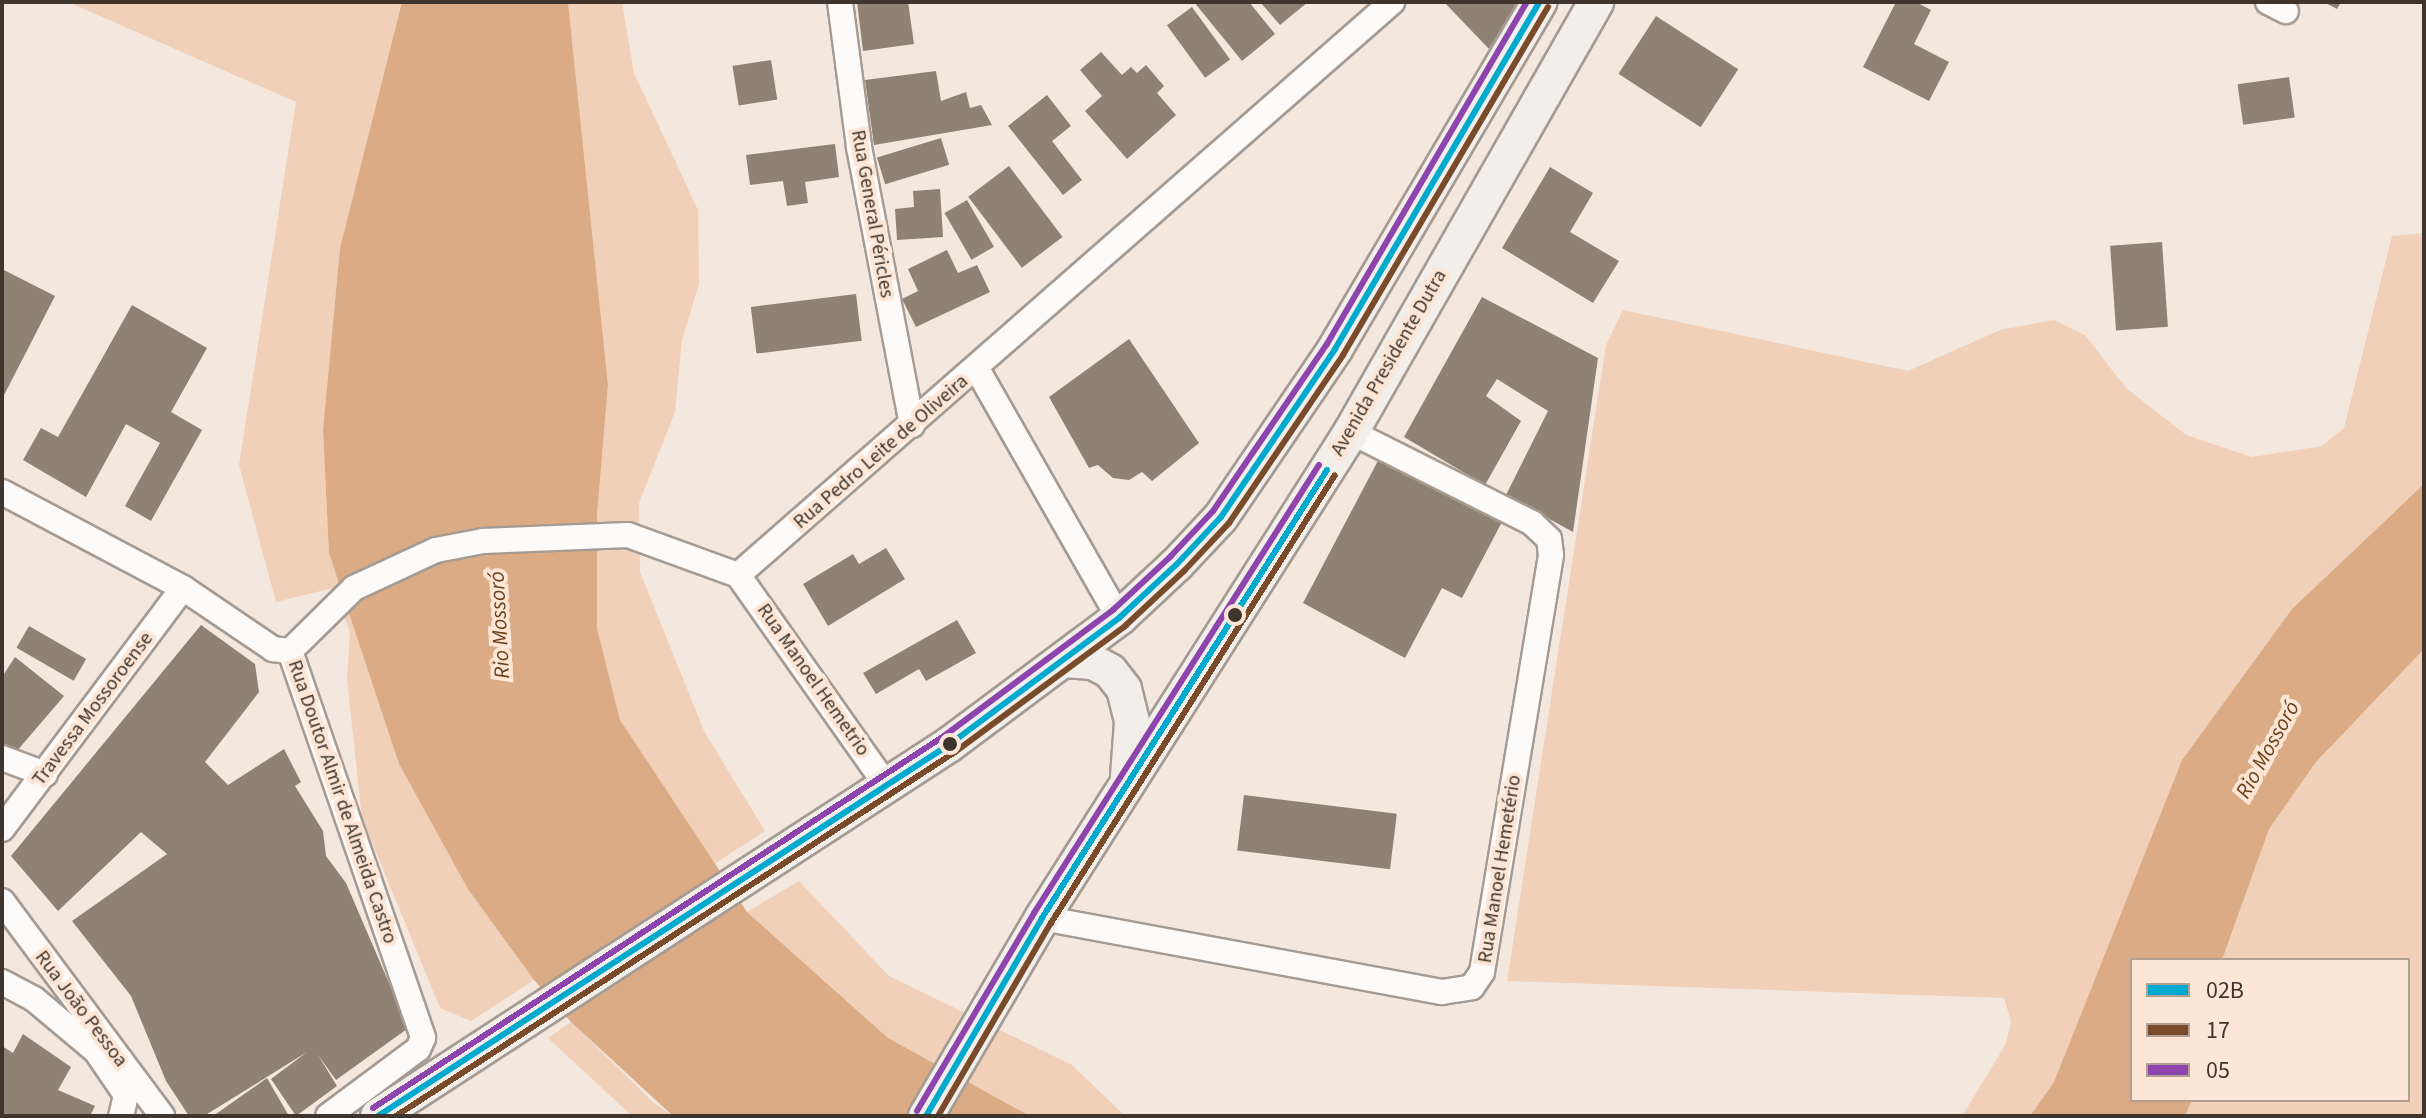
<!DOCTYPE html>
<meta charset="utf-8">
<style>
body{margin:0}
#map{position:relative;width:2426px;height:1118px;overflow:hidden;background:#f4e7de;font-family:"Source Sans 3",sans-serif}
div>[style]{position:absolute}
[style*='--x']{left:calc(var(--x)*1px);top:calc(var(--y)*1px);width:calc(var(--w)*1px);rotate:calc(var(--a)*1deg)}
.green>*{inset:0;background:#f0d0b9}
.water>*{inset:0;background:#daab84}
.building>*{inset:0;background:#8f8174;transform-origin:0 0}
.roads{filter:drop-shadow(2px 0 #a59b93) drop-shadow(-2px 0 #a59b93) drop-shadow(0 2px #a59b93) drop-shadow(0 -2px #a59b93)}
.street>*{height:24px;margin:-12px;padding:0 12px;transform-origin:12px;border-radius:12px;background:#fdfbfa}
.secondary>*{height:34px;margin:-17px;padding:0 17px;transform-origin:17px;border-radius:17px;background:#f2eeea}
.bus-1>*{height:6px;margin:-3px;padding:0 3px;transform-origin:3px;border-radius:3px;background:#00a9ce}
.bus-2>*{height:6px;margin:-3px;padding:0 3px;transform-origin:3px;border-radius:3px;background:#7a4b2a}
.bus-3>*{height:6px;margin:-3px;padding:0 3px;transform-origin:3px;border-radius:3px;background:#8e44ad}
.dots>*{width:22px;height:22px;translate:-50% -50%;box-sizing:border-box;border:4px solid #fde6d5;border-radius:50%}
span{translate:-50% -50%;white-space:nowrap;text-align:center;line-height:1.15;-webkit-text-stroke:8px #fde6d5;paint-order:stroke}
.street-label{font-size:20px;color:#40352c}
.water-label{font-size:22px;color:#693e18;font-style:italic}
.frame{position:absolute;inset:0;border:4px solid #40352c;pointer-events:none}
.legend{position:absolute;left:2130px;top:958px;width:280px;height:144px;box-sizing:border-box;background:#fde6d5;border:2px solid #b19f91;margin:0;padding:10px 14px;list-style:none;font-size:24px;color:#40352c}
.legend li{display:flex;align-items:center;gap:16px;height:40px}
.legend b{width:40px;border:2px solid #b19f91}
</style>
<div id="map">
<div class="green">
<div style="clip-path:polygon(68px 2px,402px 2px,340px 248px,323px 430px,329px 553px,399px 764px,466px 884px,534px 980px,471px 1021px,440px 1008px,362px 818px,347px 679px,350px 632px,333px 588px,276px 602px,239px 465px,296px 102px)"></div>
<div style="clip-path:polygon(568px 2px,622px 2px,634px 73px,698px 210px,699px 284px,682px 340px,675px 412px,639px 503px,640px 572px,704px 731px,765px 831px,714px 864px,620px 720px,597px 628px,597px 515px,608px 385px)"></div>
<div style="clip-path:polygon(2424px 233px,2424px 484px,2292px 609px,2182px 760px,2054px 1082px,2030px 1116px,1962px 1116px,2006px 1044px,2011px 1021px,2004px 998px,1507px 981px,1606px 345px,1623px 310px,1908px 371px,2000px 330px,2054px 320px,2085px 335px,2126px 388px,2186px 435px,2252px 457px,2322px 446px,2344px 428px,2392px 236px)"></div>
<div style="clip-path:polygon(2424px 649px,2424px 1116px,2185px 1116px,2192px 1100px,2408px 1100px,2408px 960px,2222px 960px,2269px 829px,2316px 762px)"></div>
<div style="clip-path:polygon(799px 881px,889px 976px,1072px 1065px,1125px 1116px,1030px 1116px,888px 1038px,747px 912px)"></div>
<div style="clip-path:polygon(571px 1022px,654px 1103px,673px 1116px,632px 1116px,548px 1038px)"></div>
</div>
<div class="water">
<div style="clip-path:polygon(402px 2px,568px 2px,608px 385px,597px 515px,597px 628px,620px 720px,747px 912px,888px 1038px,1030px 1116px,673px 1116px,571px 1022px,534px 980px,468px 889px,399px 764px,329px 553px,323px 430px,340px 248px)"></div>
<div style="clip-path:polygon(2424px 484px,2424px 649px,2316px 762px,2269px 829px,2222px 960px,2132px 960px,2132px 1100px,2192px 1100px,2185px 1116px,2030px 1116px,2054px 1082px,2182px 760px,2292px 609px)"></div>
</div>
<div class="building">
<div style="clip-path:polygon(857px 2px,908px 2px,914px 44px,863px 51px)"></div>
<div style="clip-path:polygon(1194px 2px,1249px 2px,1275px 34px,1242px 61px)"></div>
<div style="clip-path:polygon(1260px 2px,1308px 2px,1280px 25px)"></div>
<div style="clip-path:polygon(1444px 2px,1518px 2px,1489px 49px)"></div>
<div style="clip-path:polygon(1896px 2px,1916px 2px,1931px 10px,1914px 44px,1949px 62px,1929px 101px,1863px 67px)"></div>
<div style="clip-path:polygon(2324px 2px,2341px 2px,2337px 9px)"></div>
<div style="left:1192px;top:7px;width:65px;height:31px;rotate:54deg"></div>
<div style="left:1656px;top:16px;width:98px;height:69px;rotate:33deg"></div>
<div style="clip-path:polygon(1101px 52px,1122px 75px,1131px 67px,1137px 73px,1146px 65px,1164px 86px,1157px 93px,1176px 115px,1127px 159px,1085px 111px,1102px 96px,1080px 70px)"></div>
<div style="left:771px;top:60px;width:40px;height:39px;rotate:81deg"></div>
<div style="clip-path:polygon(936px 71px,941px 101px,966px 92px,970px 108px,981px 105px,992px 125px,874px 145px,865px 80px)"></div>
<div style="left:2289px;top:77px;width:41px;height:52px;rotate:82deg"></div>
<div style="clip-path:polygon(1047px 95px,1071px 126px,1052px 141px,1082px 180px,1063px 195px,1008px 126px)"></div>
<div style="left:941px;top:138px;width:28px;height:67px;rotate:73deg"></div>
<div style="clip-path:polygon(835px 144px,839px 177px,805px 182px,808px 203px,787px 206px,783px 181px,750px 185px,746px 155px)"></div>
<div style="left:1009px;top:166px;width:89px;height:51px;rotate:53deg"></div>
<div style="clip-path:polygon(1550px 167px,1593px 193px,1570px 232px,1619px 261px,1593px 303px,1502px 248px)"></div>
<div style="clip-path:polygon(940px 189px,943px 237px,897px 240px,895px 209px,914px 207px,913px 191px)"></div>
<div style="left:967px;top:200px;width:54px;height:26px;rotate:60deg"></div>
<div style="left:2162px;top:242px;width:85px;height:52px;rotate:86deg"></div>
<div style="clip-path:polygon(947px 250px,958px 273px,977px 265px,990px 292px,916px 327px,902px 299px,918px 291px,908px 269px)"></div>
<div style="clip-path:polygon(2px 269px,55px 296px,2px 399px)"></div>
<div style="left:856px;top:294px;width:47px;height:106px;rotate:83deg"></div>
<div style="clip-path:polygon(1482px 297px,1598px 358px,1573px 532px,1506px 495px,1548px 411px,1497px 379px,1486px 396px,1521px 421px,1485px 485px,1404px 437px)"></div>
<div style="clip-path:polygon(132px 305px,207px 348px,171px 412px,202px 430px,151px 521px,125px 506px,160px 443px,126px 424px,86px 497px,23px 460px,41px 428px,58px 437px)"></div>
<div style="clip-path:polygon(1129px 339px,1199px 443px,1152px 481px,1142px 472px,1129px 480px,1113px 478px,1098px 465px,1089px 468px,1049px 397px)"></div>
<div style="clip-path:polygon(1381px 455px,1503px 520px,1462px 598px,1442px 588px,1405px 658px,1303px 603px)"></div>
<div style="clip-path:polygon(886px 548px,905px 579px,828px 626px,803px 584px,853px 554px,859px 564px)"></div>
<div style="clip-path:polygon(957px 620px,976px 653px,926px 681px,919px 669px,876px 694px,863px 673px)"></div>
<div style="clip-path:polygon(201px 625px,255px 664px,259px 692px,205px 762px,228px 785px,284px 749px,301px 782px,295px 786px,323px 831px,326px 856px,346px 883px,395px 997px,414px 1024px,336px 1080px,318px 1055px,337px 1086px,296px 1116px,271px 1079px,307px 1052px,204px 1116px,189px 1116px,166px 1081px,131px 996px,72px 921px,167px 854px,141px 832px,58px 911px,11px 856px)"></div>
<div style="left:29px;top:626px;width:66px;height:25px;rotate:30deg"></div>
<div style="clip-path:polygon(15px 657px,64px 696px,16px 752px,2px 746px,2px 677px)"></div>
<div style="left:1244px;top:795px;width:154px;height:56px;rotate:7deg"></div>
<div style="clip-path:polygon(23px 1034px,71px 1067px,58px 1090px,95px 1106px,90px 1116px,2px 1116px,2px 1046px,13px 1053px)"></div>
<div style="clip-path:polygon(267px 1078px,289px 1116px,213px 1116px)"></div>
</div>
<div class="roads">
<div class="street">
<div style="--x:840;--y:2;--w:146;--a:82.5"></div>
<div style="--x:859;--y:147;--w:283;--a:79.2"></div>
<div style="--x:2268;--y:2;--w:20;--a:27"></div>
<div style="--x:977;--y:369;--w:287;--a:60.3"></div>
<div style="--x:2;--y:492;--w:205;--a:27.9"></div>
<div style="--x:183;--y:588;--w:109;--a:34.1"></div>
<div style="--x:273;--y:649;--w:17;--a:7"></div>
<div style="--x:738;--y:575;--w:870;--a:-41.22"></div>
<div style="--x:738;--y:575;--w:258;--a:54.8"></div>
<div style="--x:290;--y:651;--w:409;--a:71"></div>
<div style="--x:423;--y:1038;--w:12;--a:114"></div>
<div style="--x:418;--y:1049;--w:112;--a:143.3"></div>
<div style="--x:290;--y:651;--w:90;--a:-44.5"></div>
<div style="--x:354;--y:588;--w:90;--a:-24.9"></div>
<div style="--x:436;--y:550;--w:48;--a:-10.8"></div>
<div style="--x:483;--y:541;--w:145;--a:-2.4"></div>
<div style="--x:628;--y:535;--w:117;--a:20"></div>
<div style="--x:2;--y:758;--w:46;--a:20.4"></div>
<div style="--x:2;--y:829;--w:301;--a:-53.1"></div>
<div style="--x:2;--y:901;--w:268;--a:53.3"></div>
<div style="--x:1042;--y:918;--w:407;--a:10.5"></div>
<div style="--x:1442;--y:992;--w:30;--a:-9"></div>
<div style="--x:1472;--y:987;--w:18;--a:-56"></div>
<div style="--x:1482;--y:972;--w:423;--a:-80.6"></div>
<div style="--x:1551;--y:555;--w:16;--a:-97"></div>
<div style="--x:1549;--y:539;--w:23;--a:-137"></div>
<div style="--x:1532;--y:523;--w:203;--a:-153.3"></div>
<div style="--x:2;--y:982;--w:36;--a:28"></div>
<div style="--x:34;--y:999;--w:81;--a:40"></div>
<div style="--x:96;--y:1051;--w:53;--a:55.7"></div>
<div style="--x:126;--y:1095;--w:22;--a:103"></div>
</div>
<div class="secondary">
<div style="--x:1063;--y:660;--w:30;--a:4"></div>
<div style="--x:1093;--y:662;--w:19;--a:28"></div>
<div style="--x:1110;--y:671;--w:23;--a:52"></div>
<div style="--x:1124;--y:689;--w:34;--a:76"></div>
<div style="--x:1132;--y:722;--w:55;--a:94.2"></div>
<div style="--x:378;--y:1116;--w:682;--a:-33.04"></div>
<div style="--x:950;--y:744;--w:211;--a:-36.7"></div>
<div style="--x:1119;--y:618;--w:79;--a:-43"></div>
<div style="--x:1177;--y:564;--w:64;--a:-46.9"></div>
<div style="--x:1221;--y:517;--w:203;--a:-55.8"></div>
<div style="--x:1335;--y:349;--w:403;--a:-59.5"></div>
<div style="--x:926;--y:1116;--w:229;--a:-59.6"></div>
<div style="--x:1042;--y:918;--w:576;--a:-57.55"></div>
<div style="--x:1351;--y:432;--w:495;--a:-60.3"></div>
</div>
</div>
<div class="bus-1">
<div style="--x:378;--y:1116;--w:682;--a:-33.04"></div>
<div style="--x:950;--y:744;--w:211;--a:-36.7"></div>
<div style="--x:1119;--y:618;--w:79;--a:-43"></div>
<div style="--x:1177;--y:564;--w:64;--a:-46.9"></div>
<div style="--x:1221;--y:517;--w:203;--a:-55.8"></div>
<div style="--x:1335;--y:349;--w:403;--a:-59.5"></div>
<div style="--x:926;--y:1116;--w:229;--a:-59.6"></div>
<div style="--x:1042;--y:918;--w:531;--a:-57.54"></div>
</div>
<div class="bus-2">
<div style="--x:396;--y:1116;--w:667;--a:-33.07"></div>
<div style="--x:955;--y:752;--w:212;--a:-36.5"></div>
<div style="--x:1125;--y:626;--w:81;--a:-43"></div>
<div style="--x:1184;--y:571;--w:66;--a:-46.8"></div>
<div style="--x:1229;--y:523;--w:203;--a:-55.8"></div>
<div style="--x:1343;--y:355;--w:404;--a:-59.5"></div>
<div style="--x:938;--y:1116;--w:224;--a:-59.7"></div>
<div style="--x:1051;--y:923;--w:530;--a:-57.63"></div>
</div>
<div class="bus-3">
<div style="--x:373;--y:1108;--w:681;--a:-33.08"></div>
<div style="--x:944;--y:736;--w:211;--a:-36.7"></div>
<div style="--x:1113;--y:610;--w:78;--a:-42.9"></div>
<div style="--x:1170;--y:557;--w:63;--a:-46.9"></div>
<div style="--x:1213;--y:511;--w:202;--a:-55.7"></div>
<div style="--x:1327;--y:344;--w:396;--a:-59.7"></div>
<div style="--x:917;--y:1111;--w:230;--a:-59.4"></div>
<div style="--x:1034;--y:913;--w:531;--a:-57.54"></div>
</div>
<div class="dots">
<div style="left:1235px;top:615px;background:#40352c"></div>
<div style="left:950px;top:744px;background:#40352c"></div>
</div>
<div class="street-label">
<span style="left:872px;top:214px;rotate:80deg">Rua General Péricles</span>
<span style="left:1389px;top:363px;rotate:-60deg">Avenida Presidente Dutra</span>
<span style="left:881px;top:452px;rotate:-41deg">Rua Pedro Leite de Oliveira</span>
<span style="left:813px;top:680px;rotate:55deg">Rua Manoel Hemetrio</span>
<span style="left:93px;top:709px;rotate:-53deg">Travessa Mossoroense</span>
<span style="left:342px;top:802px;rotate:71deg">Rua Doutor Almir de Almeida Castro</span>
<span style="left:1500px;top:869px;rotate:-81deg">Rua Manoel Hemetério</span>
<span style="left:81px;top:1009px;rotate:53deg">Rua João Pessoa</span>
</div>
<div class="water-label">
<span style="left:500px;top:625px;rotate:-93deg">Rio Mossoró</span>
<span style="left:2268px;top:750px;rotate:-61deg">Rio Mossoró</span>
</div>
<div class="frame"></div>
<ul class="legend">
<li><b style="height:10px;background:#00a9ce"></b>02B</li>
<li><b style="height:10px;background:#7a4b2a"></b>17</li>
<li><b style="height:10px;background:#8e44ad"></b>05</li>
</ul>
</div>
